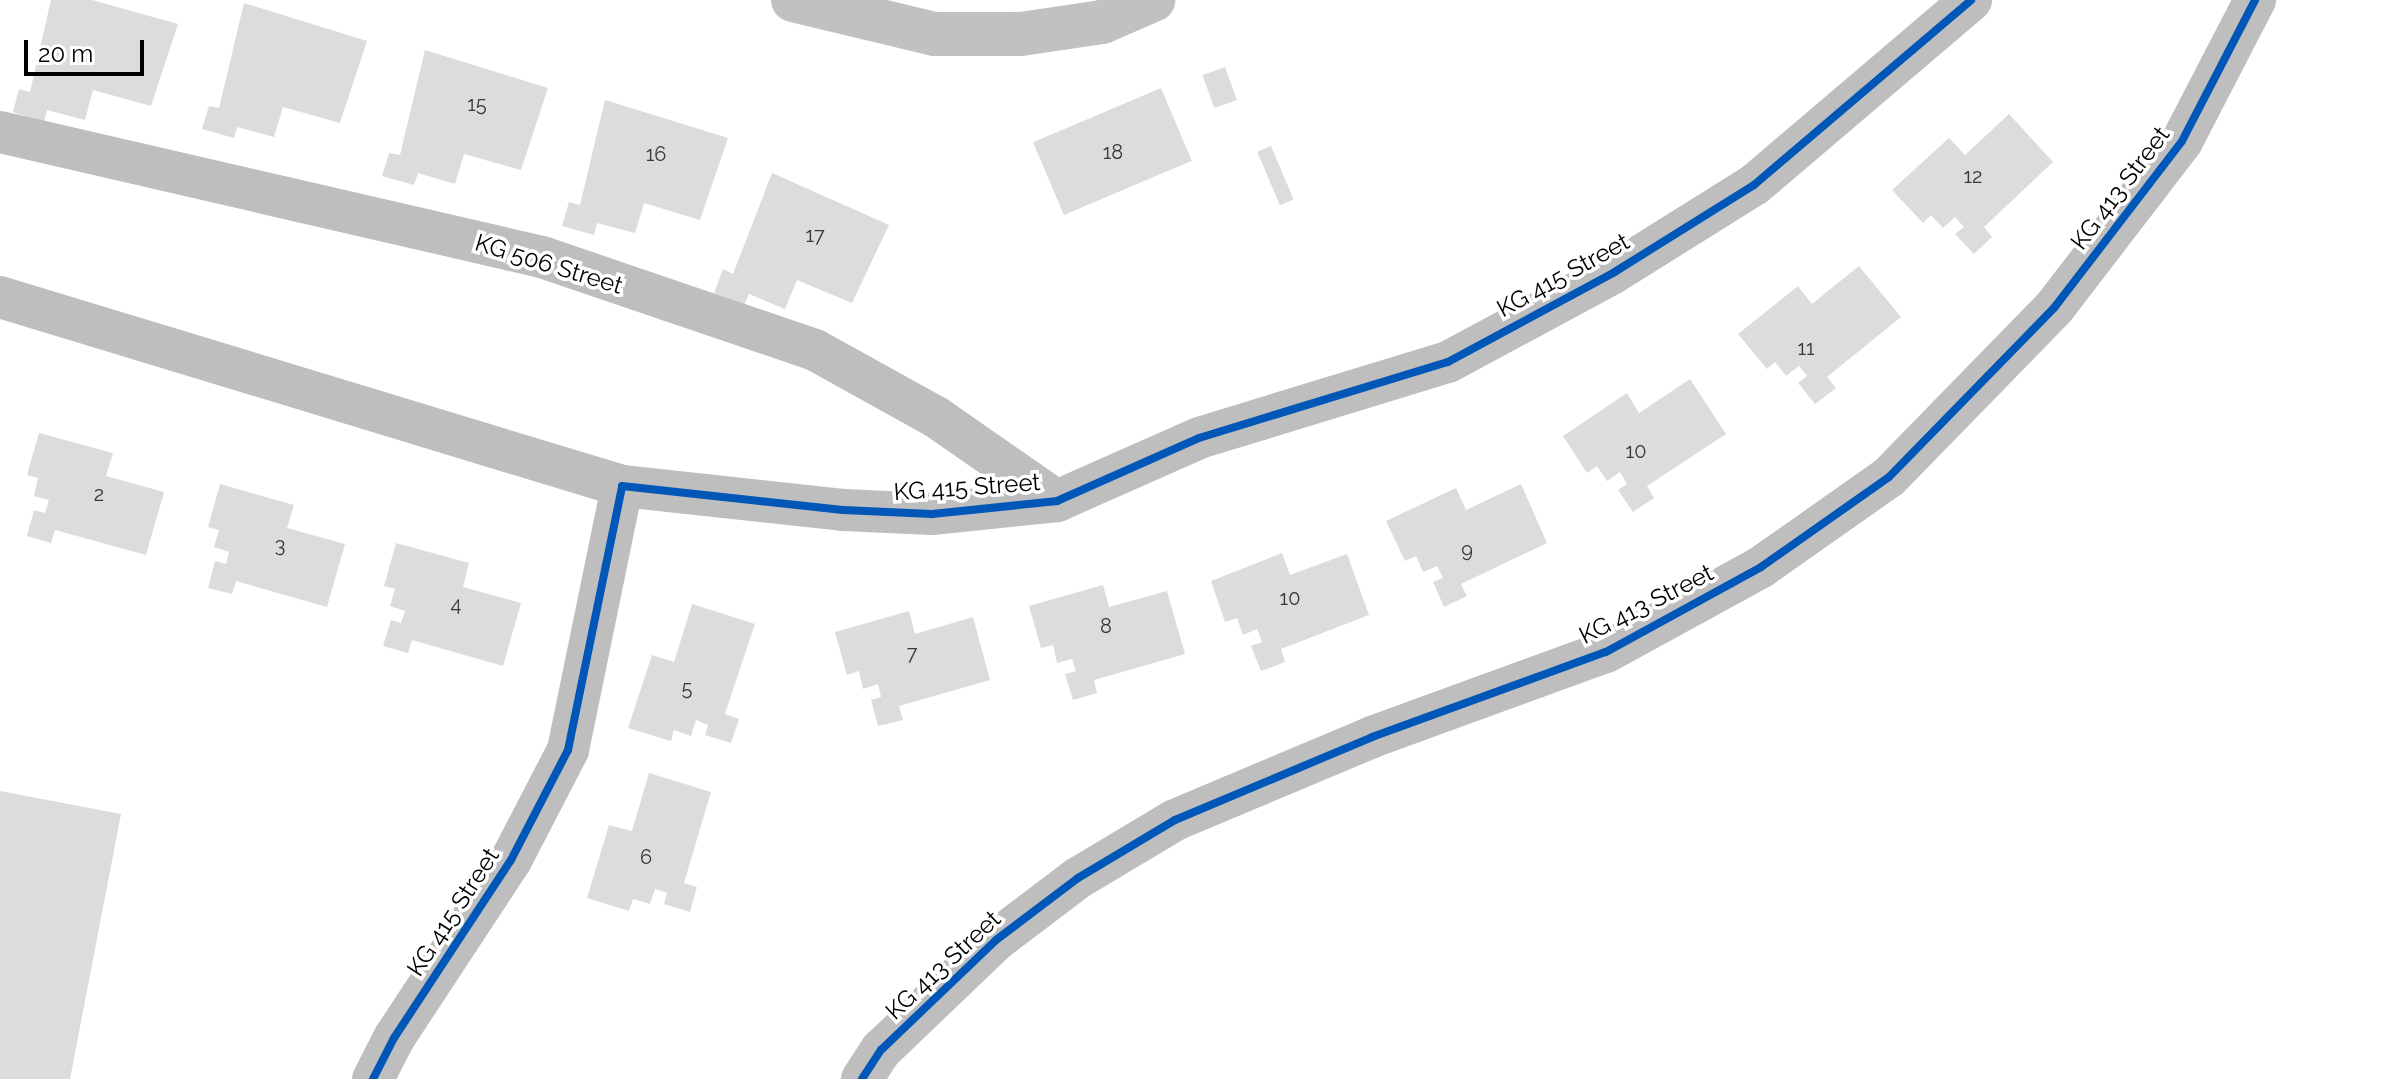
<!DOCTYPE html>
<style>
body{margin:0}
#map{position:relative;width:2388px;height:1079px;overflow:hidden;background:#fff;font-family:Raleway,sans-serif}
div>[style]{position:absolute}
[style*='--x']{left:calc(var(--x)*1px);top:calc(var(--y)*1px);width:calc(var(--w)*1px);rotate:calc(var(--a)*1deg)}
.building>*{inset:0;background:#dcdcdc;transform-origin:0 0}
.minor>*{height:42px;margin:-21px;padding:0 21px;transform-origin:21px;border-radius:21px;background:#bebebe}
.secondary>*{height:44px;margin:-22px;padding:0 22px;transform-origin:22px;border-radius:22px;background:#c1c1c1}
.cycleway>*{height:8px;margin:-4px;padding:0 4px;transform-origin:4px;border-radius:4px;background:#0057b8}
span{translate:-50% -50%;white-space:nowrap;text-align:center;line-height:1.15;-webkit-text-stroke:7px #fff;paint-order:stroke}
.number-label{font-size:20px;color:#373737}
.number-label span{-webkit-text-stroke-width:0}
.street-label{font-size:24px;color:#000}
.scale{position:absolute;left:24px;top:40px;width:120px;height:36px;box-sizing:border-box;border:4px solid #000;border-top:0;padding-left:10px;font-size:24px;line-height:28px;white-space:nowrap;color:#000;-webkit-text-stroke:6px #fff;paint-order:stroke}
</style>
<div id="map">
<div class="building">
<div style="clip-path:polygon(51px 0,92px 0,178px 24px,151px 106px,93px 90px,85px 120px,47px 110px,44px 122px,13px 112px,19px 89px,30px 92px)"></div>
<div style="clip-path:polygon(244px 3px,367px 41px,340px 123px,283px 107px,274px 137px,237px 127px,234px 138px,202px 129px,209px 106px,219px 108px)"></div>
<div style="clip-path:polygon(425px 50px,548px 88px,521px 170px,464px 154px,455px 184px,418px 173px,414px 185px,382px 176px,389px 153px,400px 155px)"></div>
<div style="left:1225px;top:67px;width:35px;height:24px;rotate:70deg"></div>
<div style="left:1161px;top:88px;width:79px;height:139px;rotate:67deg"></div>
<div style="clip-path:polygon(605px 100px,728px 138px,700px 220px,644px 203px,635px 233px,597px 223px,594px 235px,562px 226px,569px 202px,580px 205px)"></div>
<div style="clip-path:polygon(2009px 114px,2053px 162px,1984px 227px,1992px 237px,1974px 254px,1955px 234px,1964px 227px,1955px 217px,1943px 228px,1931px 215px,1923px 223px,1892px 190px,1949px 138px,1965px 155px)"></div>
<div style="left:1271px;top:146px;width:58px;height:15px;rotate:67deg"></div>
<div style="clip-path:polygon(772px 173px,889px 225px,852px 303px,797px 280px,785px 309px,749px 294px,744px 305px,714px 293px,723px 269px,733px 274px)"></div>
<div style="clip-path:polygon(1859px 266px,1901px 317px,1827px 377px,1836px 388px,1815px 404px,1798px 383px,1807px 376px,1799px 366px,1786px 376px,1775px 362px,1767px 369px,1738px 334px,1798px 286px,1812px 304px)"></div>
<div style="clip-path:polygon(1690px 379px,1726px 434px,1647px 486px,1654px 498px,1633px 512px,1618px 490px,1627px 484px,1620px 472px,1607px 481px,1597px 466px,1587px 473px,1563px 436px,1627px 393px,1639px 413px)"></div>
<div style="clip-path:polygon(39px 433px,113px 453px,106px 476px,164px 492px,146px 555px,55px 530px,51px 543px,27px 536px,34px 510px,45px 513px,49px 500px,34px 496px,38px 478px,27px 475px)"></div>
<div style="clip-path:polygon(220px 484px,294px 505px,287px 528px,345px 544px,327px 607px,236px 581px,232px 594px,208px 588px,215px 561px,226px 564px,229px 552px,214px 547px,219px 530px,208px 527px)"></div>
<div style="clip-path:polygon(1521px 484px,1547px 543px,1461px 584px,1467px 596px,1444px 607px,1433px 582px,1443px 578px,1437px 566px,1423px 572px,1416px 556px,1405px 561px,1386px 521px,1456px 488px,1466px 510px)"></div>
<div style="clip-path:polygon(396px 543px,469px 563px,463px 587px,521px 603px,503px 666px,412px 640px,408px 653px,383px 646px,391px 620px,401px 623px,405px 611px,390px 606px,395px 589px,384px 586px)"></div>
<div style="clip-path:polygon(1282px 553px,1290px 575px,1347px 554px,1369px 615px,1281px 649px,1285px 662px,1261px 671px,1251px 646px,1262px 642px,1257px 629px,1243px 635px,1237px 618px,1225px 622px,1211px 581px)"></div>
<div style="clip-path:polygon(1103px 585px,1109px 607px,1167px 591px,1185px 654px,1094px 680px,1097px 693px,1073px 700px,1065px 674px,1076px 671px,1072px 659px,1057px 663px,1053px 645px,1041px 648px,1029px 606px)"></div>
<div style="clip-path:polygon(692px 604px,755px 624px,725px 714px,739px 719px,731px 743px,705px 735px,708px 725px,696px 720px,691px 736px,674px 730px,671px 741px,628px 728px,652px 655px,674px 662px)"></div>
<div style="clip-path:polygon(909px 611px,915px 634px,973px 617px,990px 680px,899px 706px,903px 720px,878px 726px,871px 700px,881px 697px,878px 684px,863px 689px,859px 671px,847px 675px,835px 632px)"></div>
<div style="clip-path:polygon(649px 773px,711px 792px,684px 883px,697px 887px,690px 912px,664px 904px,667px 893px,655px 889px,650px 904px,633px 899px,629px 911px,587px 898px,609px 825px,632px 831px)"></div>
<div style="clip-path:polygon(0 791px,121px 814px,70px 1079px,0 1079px)"></div>
</div>
<div class="minor">
<div style="--x:0;--y:132;--w:556;--a:12.99"></div>
<div style="--x:542;--y:257;--w:288;--a:18.8"></div>
<div style="--x:815;--y:350;--w:138;--a:29"></div>
<div style="--x:936;--y:417;--w:147;--a:34.8"></div>
<div style="--x:0;--y:297;--w:650;--a:16.9"></div>
<div style="--x:373;--y:1079;--w:46;--a:-62.9"></div>
<div style="--x:394;--y:1038;--w:213;--a:-56.7"></div>
<div style="--x:511;--y:860;--w:124;--a:-62.6"></div>
<div style="--x:568;--y:750;--w:269;--a:-78.4"></div>
<div style="--x:622;--y:486;--w:222;--a:6.2"></div>
<div style="--x:843;--y:510;--w:89;--a:2.6"></div>
<div style="--x:932;--y:514;--w:126;--a:-5.9"></div>
<div style="--x:1057;--y:501;--w:155;--a:-23.9"></div>
<div style="--x:1199;--y:438;--w:260;--a:-17"></div>
<div style="--x:1448;--y:362;--w:187;--a:-28.3"></div>
<div style="--x:1613;--y:273;--w:166;--a:-32"></div>
<div style="--x:1754;--y:185;--w:285;--a:-40.4"></div>
<div style="--x:862;--y:1079;--w:35;--a:-57"></div>
<div style="--x:881;--y:1050;--w:159;--a:-43.7"></div>
<div style="--x:996;--y:940;--w:103;--a:-37.1"></div>
<div style="--x:1078;--y:878;--w:113;--a:-30.9"></div>
<div style="--x:1175;--y:820;--w:214;--a:-22.8"></div>
<div style="--x:1372;--y:737;--w:249;--a:-20"></div>
<div style="--x:1606;--y:652;--w:177;--a:-28.7"></div>
<div style="--x:1761;--y:567;--w:156;--a:-35.1"></div>
<div style="--x:1889;--y:477;--w:236;--a:-45.7"></div>
<div style="--x:2054;--y:308;--w:210;--a:-52.5"></div>
<div style="--x:2182;--y:141;--w:159;--a:-62.6"></div>
</div>
<div class="secondary">
<div style="--x:793;--y:0;--w:146;--a:13.5"></div>
<div style="--x:935;--y:34;--w:86;--a:0"></div>
<div style="--x:1021;--y:34;--w:82;--a:-8.4"></div>
<div style="--x:1102;--y:22;--w:56;--a:-23.3"></div>
</div>
<div class="cycleway">
<div style="--x:373;--y:1079;--w:46;--a:-62.9"></div>
<div style="--x:394;--y:1038;--w:213;--a:-56.7"></div>
<div style="--x:511;--y:860;--w:124;--a:-62.6"></div>
<div style="--x:568;--y:750;--w:269;--a:-78.4"></div>
<div style="--x:622;--y:486;--w:222;--a:6.2"></div>
<div style="--x:843;--y:510;--w:89;--a:2.6"></div>
<div style="--x:932;--y:514;--w:126;--a:-5.9"></div>
<div style="--x:1057;--y:501;--w:155;--a:-23.9"></div>
<div style="--x:1199;--y:438;--w:260;--a:-17"></div>
<div style="--x:1448;--y:362;--w:187;--a:-28.3"></div>
<div style="--x:1613;--y:273;--w:166;--a:-32"></div>
<div style="--x:1754;--y:185;--w:285;--a:-40.4"></div>
<div style="--x:862;--y:1079;--w:35;--a:-57"></div>
<div style="--x:881;--y:1050;--w:159;--a:-43.7"></div>
<div style="--x:996;--y:940;--w:103;--a:-37.1"></div>
<div style="--x:1078;--y:878;--w:113;--a:-30.9"></div>
<div style="--x:1175;--y:820;--w:214;--a:-22.8"></div>
<div style="--x:1372;--y:737;--w:249;--a:-20"></div>
<div style="--x:1606;--y:652;--w:177;--a:-28.7"></div>
<div style="--x:1761;--y:567;--w:156;--a:-35.1"></div>
<div style="--x:1889;--y:477;--w:236;--a:-45.7"></div>
<div style="--x:2054;--y:308;--w:210;--a:-52.5"></div>
<div style="--x:2182;--y:141;--w:159;--a:-62.6"></div>
</div>
<div class="number-label">
<span style="left:477px;top:104px">15</span>
<span style="left:1113px;top:152px">18</span>
<span style="left:656px;top:154px">16</span>
<span style="left:1973px;top:176px">12</span>
<span style="left:815px;top:235px">17</span>
<span style="left:1806px;top:348px">11</span>
<span style="left:1636px;top:451px">10</span>
<span style="left:99px;top:494px">2</span>
<span style="left:280px;top:545px">3</span>
<span style="left:1467px;top:550px">9</span>
<span style="left:1290px;top:598px">10</span>
<span style="left:456px;top:604px">4</span>
<span style="left:1106px;top:626px">8</span>
<span style="left:912px;top:653px">7</span>
<span style="left:687px;top:688px">5</span>
<span style="left:646px;top:857px">6</span>
</div>
<div class="street-label">
<span style="left:2120px;top:188px;rotate:-53deg">KG 413 Street</span>
<span style="left:549px;top:264px;rotate:17deg">KG 506 Street</span>
<span style="left:1563px;top:275px;rotate:-29deg">KG 415 Street</span>
<span style="left:967px;top:487px;rotate:-4deg">KG 415 Street</span>
<span style="left:1646px;top:604px;rotate:-27deg">KG 413 Street</span>
<span style="left:453px;top:912px;rotate:-57deg">KG 415 Street</span>
<span style="left:943px;top:965px;rotate:-43deg">KG 413 Street</span>
</div>
<div class="scale">20 m</div>
</div>
